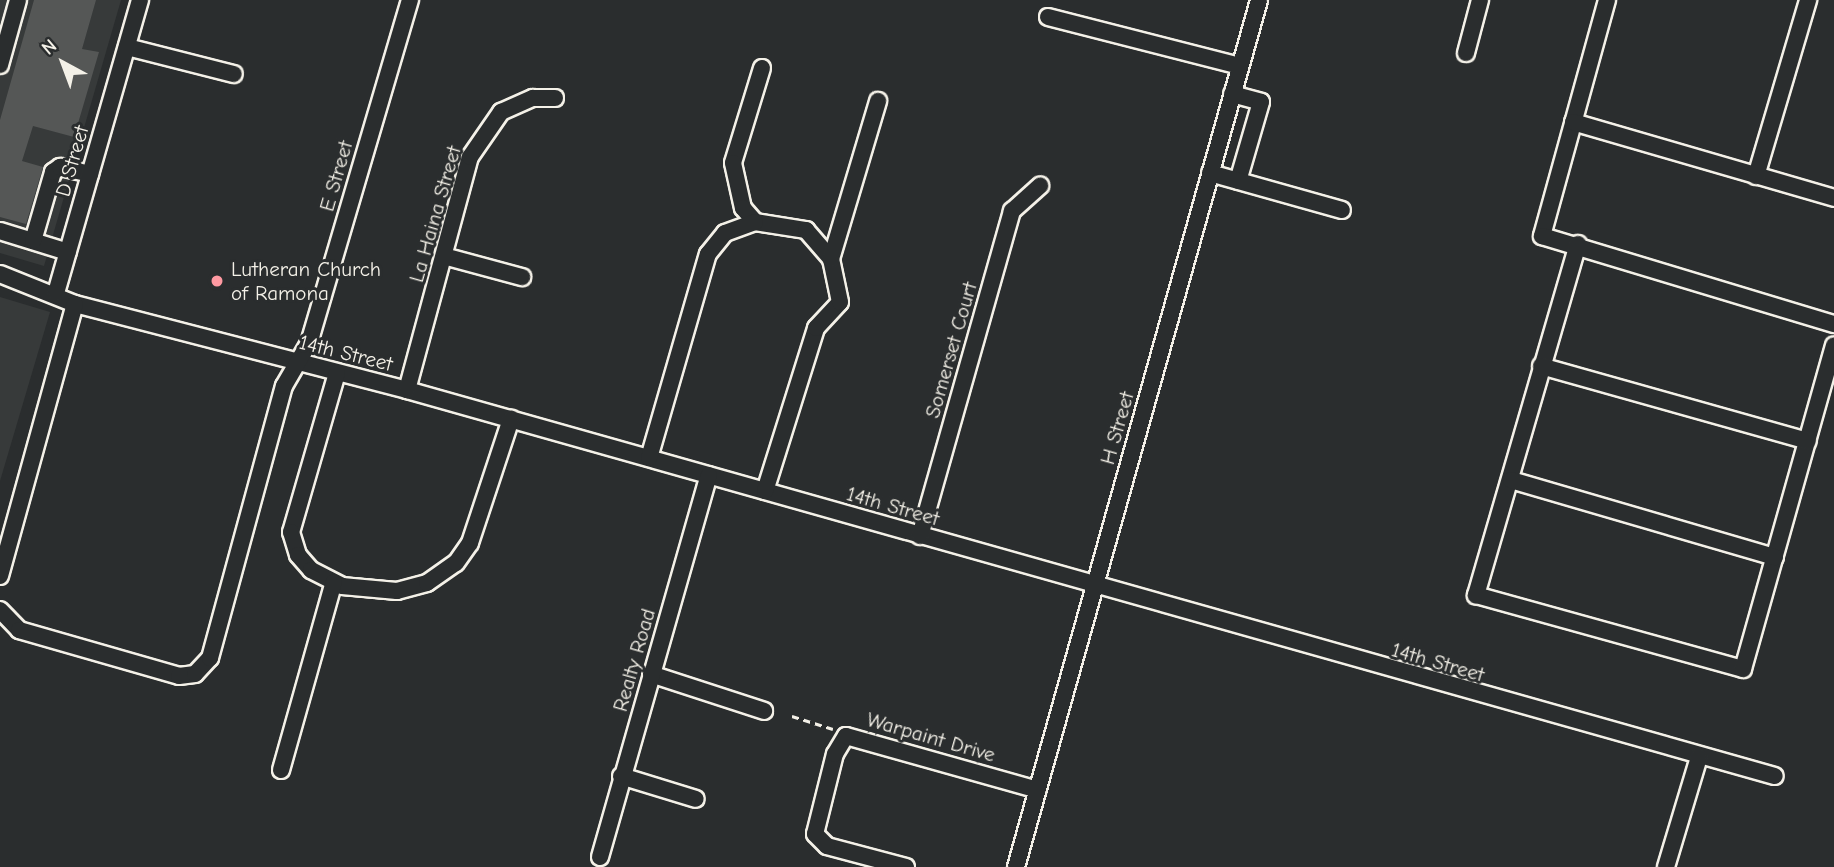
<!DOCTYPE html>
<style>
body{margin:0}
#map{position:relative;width:1834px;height:867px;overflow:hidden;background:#2a2d2e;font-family:"Comic Neue",sans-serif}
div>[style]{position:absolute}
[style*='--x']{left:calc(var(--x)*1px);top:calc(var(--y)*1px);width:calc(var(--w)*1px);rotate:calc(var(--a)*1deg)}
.built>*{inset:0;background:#373a3a}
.building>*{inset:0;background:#555756}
.path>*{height:2.5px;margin-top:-1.25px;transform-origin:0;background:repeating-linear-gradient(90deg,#f4f1e8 0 7px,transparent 0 12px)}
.roads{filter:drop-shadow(2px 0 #f4f1e8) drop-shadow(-2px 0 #f4f1e8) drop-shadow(0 2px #f4f1e8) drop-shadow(0 -2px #f4f1e8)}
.minor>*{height:16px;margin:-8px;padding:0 8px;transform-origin:8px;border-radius:8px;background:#2a2d2e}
.dots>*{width:19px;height:19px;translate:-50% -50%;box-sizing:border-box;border:4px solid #2a2d2e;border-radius:50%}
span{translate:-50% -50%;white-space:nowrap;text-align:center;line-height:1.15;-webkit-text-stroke:6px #2a2d2e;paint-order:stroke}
.street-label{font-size:21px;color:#f4f1e8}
.poi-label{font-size:21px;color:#f4f1e8}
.left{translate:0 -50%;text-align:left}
.north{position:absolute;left:28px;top:28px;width:70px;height:70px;-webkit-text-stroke:5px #2a2d2e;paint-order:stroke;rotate:319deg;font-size:19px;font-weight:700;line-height:28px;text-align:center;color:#f4f1e8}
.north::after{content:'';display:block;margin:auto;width:24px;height:32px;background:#f4f1e8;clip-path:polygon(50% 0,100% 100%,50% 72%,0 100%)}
</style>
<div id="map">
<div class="built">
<div style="clip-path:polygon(0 0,121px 0,44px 266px,0 253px)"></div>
<div style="clip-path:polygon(0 297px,50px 312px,0 481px)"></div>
</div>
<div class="building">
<div style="clip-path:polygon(34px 0,96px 0,82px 49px,99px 52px,74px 137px,33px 126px,22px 161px,43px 167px,26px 224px,0 217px,0 120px)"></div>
</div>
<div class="path">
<div style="--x:792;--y:716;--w:43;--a:17.6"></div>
</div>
<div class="roads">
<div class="minor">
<div style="--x:1607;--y:0;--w:245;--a:105.4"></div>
<div style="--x:1542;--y:236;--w:305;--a:16.8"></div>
<div style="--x:1048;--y:17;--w:198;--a:14.3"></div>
<div style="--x:127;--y:47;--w:110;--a:14.2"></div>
<div style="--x:1466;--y:53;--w:55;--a:-75.2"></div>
<div style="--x:0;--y:65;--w:67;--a:-74.5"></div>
<div style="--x:762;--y:68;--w:99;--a:107"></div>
<div style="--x:733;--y:163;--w:46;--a:77.5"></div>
<div style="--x:743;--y:208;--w:18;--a:49"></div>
<div style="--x:755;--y:222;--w:52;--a:8.9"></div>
<div style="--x:806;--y:230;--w:38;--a:49"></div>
<div style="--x:1232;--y:94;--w:30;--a:15"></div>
<div style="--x:1261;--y:102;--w:82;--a:106.2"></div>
<div style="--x:1573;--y:122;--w:272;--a:16.2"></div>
<div style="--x:1210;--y:173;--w:137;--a:15.7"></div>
<div style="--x:1756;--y:176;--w:184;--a:-73.5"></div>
<div style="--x:0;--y:231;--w:71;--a:17.2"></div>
<div style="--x:33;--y:241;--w:72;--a:-73.8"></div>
<div style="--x:53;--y:172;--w:9;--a:-36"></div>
<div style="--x:60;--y:167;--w:31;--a:13"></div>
<div style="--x:1578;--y:244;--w:366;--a:106.2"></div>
<div style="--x:1476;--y:595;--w:277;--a:15.5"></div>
<div style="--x:1743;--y:669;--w:336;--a:-74.3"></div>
<div style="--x:444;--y:256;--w:81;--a:15.1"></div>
<div style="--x:0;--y:274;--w:81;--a:21.8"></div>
<div style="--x:75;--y:304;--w:343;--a:14.5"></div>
<div style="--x:407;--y:390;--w:1421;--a:15.76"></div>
<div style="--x:56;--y:293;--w:305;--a:-74"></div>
<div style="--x:1541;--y:366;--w:277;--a:15.7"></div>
<div style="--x:337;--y:373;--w:166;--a:106.1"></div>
<div style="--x:291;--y:532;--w:24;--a:73"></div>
<div style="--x:298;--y:555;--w:20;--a:49"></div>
<div style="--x:311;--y:570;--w:35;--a:27"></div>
<div style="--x:342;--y:586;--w:55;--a:5.2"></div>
<div style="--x:397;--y:591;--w:31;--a:-15"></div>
<div style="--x:427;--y:583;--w:35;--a:-35"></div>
<div style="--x:456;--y:563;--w:24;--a:-55"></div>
<div style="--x:470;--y:543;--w:131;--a:-71.7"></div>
<div style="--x:407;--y:390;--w:241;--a:-74.9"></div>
<div style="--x:470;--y:157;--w:55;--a:-55.4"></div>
<div style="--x:501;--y:112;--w:35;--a:-24"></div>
<div style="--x:533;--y:98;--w:22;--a:0"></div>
<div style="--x:649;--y:458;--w:212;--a:-73.9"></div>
<div style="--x:708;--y:254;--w:27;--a:-51"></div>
<div style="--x:725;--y:233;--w:32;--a:-20"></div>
<div style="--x:1511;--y:480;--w:275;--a:16.3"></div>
<div style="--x:765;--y:491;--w:171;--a:-72.6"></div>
<div style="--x:816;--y:328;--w:35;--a:-47"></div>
<div style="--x:840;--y:302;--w:44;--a:-101.8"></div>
<div style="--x:831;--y:259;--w:165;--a:-73.4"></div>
<div style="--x:920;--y:536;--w:338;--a:-74.2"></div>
<div style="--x:1012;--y:211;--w:38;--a:-42"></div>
<div style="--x:0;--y:576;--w:282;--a:-74.6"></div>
<div style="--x:0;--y:610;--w:28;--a:46"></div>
<div style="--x:19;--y:630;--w:166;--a:16"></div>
<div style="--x:179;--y:676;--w:16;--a:-7"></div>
<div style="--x:195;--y:674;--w:22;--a:-47"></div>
<div style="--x:210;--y:658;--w:282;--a:-74.8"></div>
<div style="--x:284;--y:386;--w:50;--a:-59.8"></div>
<div style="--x:309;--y:343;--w:358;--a:-73.6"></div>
<div style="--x:651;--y:674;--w:119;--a:18.1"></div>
<div style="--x:281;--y:770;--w:195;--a:-74.3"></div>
<div style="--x:621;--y:776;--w:78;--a:17"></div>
<div style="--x:600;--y:857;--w:397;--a:-74.1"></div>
<div style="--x:906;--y:867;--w:82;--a:-165.1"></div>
<div style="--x:827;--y:846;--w:17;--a:-135"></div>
<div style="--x:815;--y:834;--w:82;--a:-76"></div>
<div style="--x:835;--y:754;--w:21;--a:-59"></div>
<div style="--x:846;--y:736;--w:199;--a:15.7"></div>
<div style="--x:1016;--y:867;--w:900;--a:-74.34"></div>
<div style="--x:1666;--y:867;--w:115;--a:-73.3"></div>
</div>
</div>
<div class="dots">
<div style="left:217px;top:281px;background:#ff9aa2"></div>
</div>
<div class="street-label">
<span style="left:72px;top:161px;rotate:-74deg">D Street</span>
<span style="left:336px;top:176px;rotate:-74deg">E Street</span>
<span style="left:435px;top:214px;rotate:-74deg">La Haina Street</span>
<span style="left:951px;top:350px;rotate:-74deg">Somerset Court</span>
<span style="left:346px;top:353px;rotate:14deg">14th Street</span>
<span style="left:1117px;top:428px;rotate:-74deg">H Street</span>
<span style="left:893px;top:506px;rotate:16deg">14th Street</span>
<span style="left:634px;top:660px;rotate:-74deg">Realty Road</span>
<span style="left:1438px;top:662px;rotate:16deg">14th Street</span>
<span style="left:931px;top:737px;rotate:16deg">Warpaint Drive</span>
</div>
<div class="poi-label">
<span class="left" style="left:231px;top:281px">Lutheran Church<br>of Ramona</span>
</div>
<div class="north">N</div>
</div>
